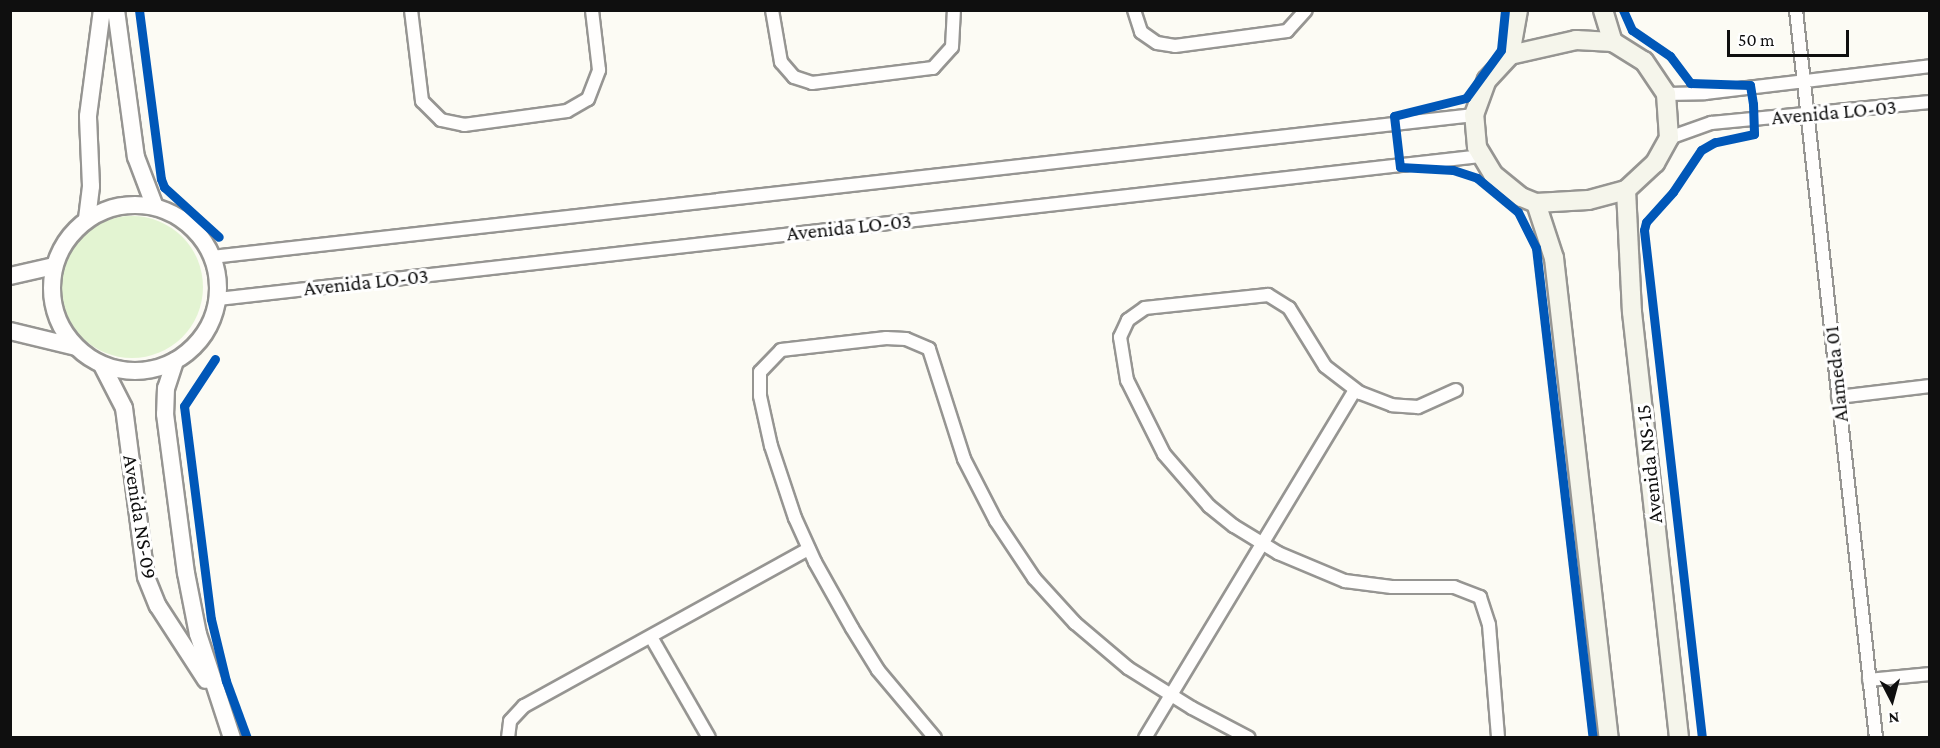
<!DOCTYPE html>
<style>
body{margin:0}
#map{position:relative;width:1940px;height:748px;overflow:hidden;background:#fcfbf4;font-family:"Crimson Pro",serif}
div>[style]{position:absolute}
[style*='--x']{left:calc(var(--x)*1px);top:calc(var(--y)*1px);width:calc(var(--w)*1px);rotate:calc(var(--a)*1deg)}
.green>*{inset:0;background:#e3f4d2}
.round{border-radius:50%}
.roads{filter:drop-shadow(2px 0 #969592) drop-shadow(-2px 0 #969592) drop-shadow(0 2px #969592) drop-shadow(0 -2px #969592)}
.minor>*{height:12px;margin:-6px;padding:0 6px;transform-origin:6px;border-radius:6px;background:#fffefd}
.tertiary>*{height:16px;margin:-8px;padding:0 8px;transform-origin:8px;border-radius:8px;background:#fffefd}
.tertiary>.ring{margin:-8px;padding:0;box-sizing:content-box;background:none;border:16px solid #fffefd;border-radius:50%}
.secondary>*{height:18px;margin:-9px;padding:0 9px;transform-origin:9px;border-radius:9px;background:#f5f5eb}
.cycleway>*{height:9px;margin:-4.5px;padding:0 4.5px;transform-origin:4.5px;border-radius:4.5px;background:#0057b8}
span{translate:-50% -50%;white-space:nowrap;text-align:center;line-height:1.15;-webkit-text-stroke:6px #fff;paint-order:stroke}
.street-label{font-size:21px;color:#0f0f0f}
.frame{position:absolute;inset:0;border:12px solid #0f0f0f;pointer-events:none}
.north{position:absolute;left:1862px;top:670px;width:60px;height:60px;-webkit-text-stroke:4px #fff;paint-order:stroke;rotate:174deg;font-size:16px;font-weight:700;line-height:24px;text-align:center;color:#0f0f0f}
.north::after{content:'';display:block;margin:auto;width:21px;height:27px;background:#0f0f0f;clip-path:polygon(50% 0,100% 100%,50% 72%,0 100%)}
.scale{position:absolute;left:1727px;top:30px;width:122px;height:27px;box-sizing:border-box;border:3px solid #0f0f0f;border-top:0;padding-left:8px;font-size:18px;line-height:21px;white-space:nowrap;color:#0f0f0f;-webkit-text-stroke:4px #fff;paint-order:stroke}
</style>
<div id="map">
<div class="green">
<div class="round" style="left:61px;top:216px;width:142px;height:142px"></div>
</div>
<div class="roads">
<div class="minor">
<div style="--x:411;--y:10;--w:92;--a:83.1"></div>
<div style="--x:422;--y:101;--w:27;--a:45"></div>
<div style="--x:441;--y:120;--w:24;--a:12"></div>
<div style="--x:464;--y:125;--w:104;--a:-7.7"></div>
<div style="--x:567;--y:111;--w:24;--a:-30"></div>
<div style="--x:588;--y:99;--w:31;--a:-69"></div>
<div style="--x:599;--y:70;--w:60;--a:-96.7"></div>
<div style="--x:772;--y:10;--w:53;--a:80.2"></div>
<div style="--x:781;--y:62;--w:20;--a:49"></div>
<div style="--x:794;--y:77;--w:19;--a:18"></div>
<div style="--x:812;--y:83;--w:122;--a:-7.1"></div>
<div style="--x:933;--y:68;--w:28;--a:-48"></div>
<div style="--x:952;--y:47;--w:37;--a:-87"></div>
<div style="--x:1134;--y:10;--w:23;--a:72"></div>
<div style="--x:1141;--y:32;--w:19;--a:35"></div>
<div style="--x:1157;--y:43;--w:18;--a:9"></div>
<div style="--x:1175;--y:46;--w:113;--a:-7.6"></div>
<div style="--x:1287;--y:31;--w:28;--a:-48"></div>
<div style="--x:1796;--y:10;--w:732;--a:83.73"></div>
<div style="--x:1666;--y:94;--w:39;--a:-1"></div>
<div style="--x:1705;--y:93;--w:227;--a:-6.8"></div>
<div style="--x:1669;--y:138;--w:45;--a:-19.7"></div>
<div style="--x:1711;--y:123;--w:220;--a:-5.5"></div>
<div style="--x:212;--y:257;--w:1270;--a:-6.42"></div>
<div style="--x:218;--y:299;--w:1270;--a:-6.46"></div>
<div style="--x:1456;--y:390;--w:42;--a:155.9"></div>
<div style="--x:1418;--y:407;--w:26;--a:-176"></div>
<div style="--x:1392;--y:405;--w:34;--a:-159"></div>
<div style="--x:1360;--y:393;--w:44;--a:-142.4"></div>
<div style="--x:1325;--y:366;--w:68;--a:-121.8"></div>
<div style="--x:1289;--y:308;--w:25;--a:-148"></div>
<div style="--x:1268;--y:295;--w:124;--a:174"></div>
<div style="--x:1145;--y:308;--w:21;--a:145"></div>
<div style="--x:1128;--y:320;--w:19;--a:115"></div>
<div style="--x:1120;--y:337;--w:44;--a:80.8"></div>
<div style="--x:1127;--y:380;--w:83;--a:63.4"></div>
<div style="--x:1164;--y:454;--w:69;--a:49.1"></div>
<div style="--x:1209;--y:506;--w:32;--a:39"></div>
<div style="--x:1234;--y:526;--w:52;--a:31.5"></div>
<div style="--x:1278;--y:553;--w:73;--a:22.7"></div>
<div style="--x:1345;--y:581;--w:47;--a:7.3"></div>
<div style="--x:1392;--y:587;--w:62;--a:0"></div>
<div style="--x:1454;--y:587;--w:28;--a:21"></div>
<div style="--x:1480;--y:597;--w:29;--a:72"></div>
<div style="--x:1489;--y:625;--w:113;--a:85.4"></div>
<div style="--x:1838;--y:397;--w:93;--a:-6.8"></div>
<div style="--x:651;--y:637;--w:116;--a:60.1"></div>
<div style="--x:1869;--y:680;--w:61;--a:-5.6"></div>
<div style="--x:508;--y:738;--w:17;--a:-83"></div>
<div style="--x:510;--y:721;--w:21;--a:-47"></div>
<div style="--x:524;--y:706;--w:325;--a:-28.9"></div>
<div style="--x:935;--y:738;--w:89;--a:-130"></div>
<div style="--x:878;--y:670;--w:49;--a:-121.8"></div>
<div style="--x:852;--y:628;--w:76;--a:-119.3"></div>
<div style="--x:815;--y:562;--w:48;--a:-114.4"></div>
<div style="--x:795;--y:518;--w:76;--a:-108.4"></div>
<div style="--x:771;--y:446;--w:51;--a:-102.4"></div>
<div style="--x:760;--y:396;--w:24;--a:-90"></div>
<div style="--x:760;--y:372;--w:30;--a:-46"></div>
<div style="--x:781;--y:350;--w:106;--a:-6.5"></div>
<div style="--x:886;--y:338;--w:20;--a:3"></div>
<div style="--x:906;--y:339;--w:25;--a:23"></div>
<div style="--x:929;--y:349;--w:115;--a:72.3"></div>
<div style="--x:964;--y:459;--w:70;--a:62.7"></div>
<div style="--x:996;--y:521;--w:69;--a:56.3"></div>
<div style="--x:1034;--y:578;--w:61;--a:47.7"></div>
<div style="--x:1075;--y:623;--w:70;--a:40.3"></div>
<div style="--x:1128;--y:668;--w:75;--a:32"></div>
<div style="--x:1192;--y:708;--w:64;--a:27.8"></div>
<div style="--x:1145;--y:738;--w:406;--a:-58.9"></div>
</div>
<div class="tertiary">
<div style="--x:116;--y:10;--w:148;--a:82.3"></div>
<div style="--x:136;--y:157;--w:53;--a:69.2"></div>
<div class="ring" style="left:52px;top:205px;width:150px;height:150px"></div>
<div style="--x:87;--y:219;--w:33;--a:-83"></div>
<div style="--x:91;--y:186;--w:70;--a:-92.5"></div>
<div style="--x:88;--y:116;--w:107;--a:-82.5"></div>
<div style="--x:10;--y:276;--w:45;--a:-12.8"></div>
<div style="--x:10;--y:331;--w:68;--a:13.6"></div>
<div style="--x:175;--y:361;--w:28;--a:108"></div>
<div style="--x:166;--y:388;--w:26;--a:92"></div>
<div style="--x:165;--y:414;--w:160;--a:82.5"></div>
<div style="--x:186;--y:573;--w:62;--a:78.9"></div>
<div style="--x:198;--y:634;--w:109;--a:71.9"></div>
<div style="--x:102;--y:365;--w:48;--a:62.9"></div>
<div style="--x:124;--y:408;--w:170;--a:82.6"></div>
<div style="--x:146;--y:577;--w:31;--a:68"></div>
<div style="--x:158;--y:606;--w:88;--a:57"></div>
</div>
<div class="secondary">
<div style="--x:1603;--y:10;--w:34;--a:73"></div>
<div style="--x:1510;--y:55;--w:68;--a:-12.8"></div>
<div style="--x:1576;--y:40;--w:37;--a:3"></div>
<div style="--x:1613;--y:42;--w:36;--a:32"></div>
<div style="--x:1644;--y:61;--w:40;--a:56"></div>
<div style="--x:1666;--y:94;--w:44;--a:86.1"></div>
<div style="--x:1669;--y:138;--w:29;--a:119"></div>
<div style="--x:1655;--y:163;--w:40;--a:137"></div>
<div style="--x:1626;--y:190;--w:39;--a:165"></div>
<div style="--x:1588;--y:200;--w:52;--a:176.7"></div>
<div style="--x:1536;--y:203;--w:16;--a:-158"></div>
<div style="--x:1521;--y:197;--w:36;--a:-141"></div>
<div style="--x:1493;--y:174;--w:31;--a:-121"></div>
<div style="--x:1477;--y:147;--w:32;--a:-95"></div>
<div style="--x:1474;--y:115;--w:37;--a:-70"></div>
<div style="--x:1487;--y:80;--w:34;--a:-47"></div>
<div style="--x:1510;--y:55;--w:46;--a:-79.9"></div>
<div style="--x:1626;--y:190;--w:122;--a:87.2"></div>
<div style="--x:1632;--y:312;--w:429;--a:83.7"></div>
<div style="--x:1536;--y:203;--w:58;--a:71.9"></div>
<div style="--x:1554;--y:258;--w:483;--a:83.5"></div>
</div>
</div>
<div class="cycleway">
<div style="--x:139;--y:10;--w:170;--a:82.6"></div>
<div style="--x:161;--y:179;--w:9;--a:69"></div>
<div style="--x:164;--y:187;--w:74;--a:42.3"></div>
<div style="--x:1505;--y:10;--w:40;--a:95.7"></div>
<div style="--x:1501;--y:50;--w:59;--a:126.1"></div>
<div style="--x:1466;--y:98;--w:74;--a:166"></div>
<div style="--x:1394;--y:116;--w:51;--a:83.3"></div>
<div style="--x:1400;--y:167;--w:53;--a:3.2"></div>
<div style="--x:1453;--y:170;--w:25;--a:18"></div>
<div style="--x:1477;--y:178;--w:53;--a:39.7"></div>
<div style="--x:1518;--y:212;--w:40;--a:63.4"></div>
<div style="--x:1536;--y:248;--w:493;--a:83.4"></div>
<div style="--x:1623;--y:10;--w:22;--a:66"></div>
<div style="--x:1632;--y:30;--w:46;--a:34.4"></div>
<div style="--x:1670;--y:56;--w:34;--a:53"></div>
<div style="--x:1690;--y:83;--w:60;--a:1.9"></div>
<div style="--x:1750;--y:85;--w:19;--a:81"></div>
<div style="--x:1753;--y:104;--w:30;--a:88"></div>
<div style="--x:1754;--y:134;--w:40;--a:168"></div>
<div style="--x:1715;--y:142;--w:16;--a:150"></div>
<div style="--x:1701;--y:150;--w:50;--a:123.7"></div>
<div style="--x:1673;--y:192;--w:40;--a:132"></div>
<div style="--x:1646;--y:222;--w:8;--a:104"></div>
<div style="--x:1644;--y:230;--w:511;--a:83.49"></div>
<div style="--x:215;--y:359;--w:56;--a:123.4"></div>
<div style="--x:184;--y:406;--w:215;--a:82.8"></div>
<div style="--x:211;--y:619;--w:64;--a:76.4"></div>
<div style="--x:226;--y:681;--w:61;--a:69.8"></div>
</div>
<div class="street-label">
<span style="left:1834px;top:112px;rotate:-5deg">Avenida LO-03</span>
<span style="left:849px;top:227px;rotate:-6deg">Avenida LO-03</span>
<span style="left:366px;top:282px;rotate:-6deg">Avenida LO-03</span>
<span style="left:1836px;top:374px;rotate:-96deg">Alameda 01</span>
<span style="left:1649px;top:464px;rotate:-96deg">Avenida NS-15</span>
<span style="left:140px;top:517px;rotate:81deg">Avenida NS-09</span>
</div>
<div class="frame"></div>
<div class="north">N</div>
<div class="scale">50 m</div>
</div>
